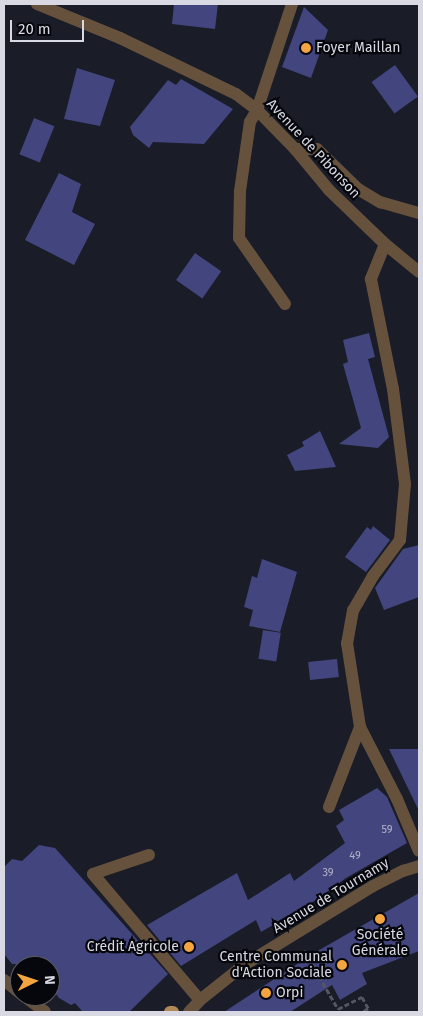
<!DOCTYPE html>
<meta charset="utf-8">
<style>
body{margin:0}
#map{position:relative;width:423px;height:1016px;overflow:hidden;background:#1a1c28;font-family:"Fira Sans",sans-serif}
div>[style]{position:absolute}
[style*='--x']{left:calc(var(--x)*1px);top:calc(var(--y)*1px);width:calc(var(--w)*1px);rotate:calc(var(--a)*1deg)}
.building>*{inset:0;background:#43457f;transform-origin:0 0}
.path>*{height:3px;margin-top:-1.5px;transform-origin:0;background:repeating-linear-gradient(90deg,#545661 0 5px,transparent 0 7.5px)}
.minor>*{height:12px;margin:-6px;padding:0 6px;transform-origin:6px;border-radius:6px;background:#66523c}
.major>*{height:12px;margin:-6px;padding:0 6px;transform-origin:6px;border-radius:6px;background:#b18858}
.dots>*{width:14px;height:14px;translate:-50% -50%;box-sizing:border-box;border:2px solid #06070c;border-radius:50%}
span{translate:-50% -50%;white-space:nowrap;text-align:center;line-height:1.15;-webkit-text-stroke:4.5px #06070c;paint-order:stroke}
.number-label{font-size:11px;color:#b3b4c9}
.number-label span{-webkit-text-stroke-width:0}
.poi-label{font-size:14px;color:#d8d9e2}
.left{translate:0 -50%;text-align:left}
.right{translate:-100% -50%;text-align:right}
.street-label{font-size:14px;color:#d8d9e2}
.frame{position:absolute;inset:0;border:5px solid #d8d9e2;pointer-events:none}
.north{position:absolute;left:10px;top:956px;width:50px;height:50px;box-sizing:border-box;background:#06070c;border:1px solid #5a5b62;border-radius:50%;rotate:86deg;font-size:14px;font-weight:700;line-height:20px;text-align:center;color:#d8d9e2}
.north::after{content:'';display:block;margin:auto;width:18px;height:22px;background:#f2a541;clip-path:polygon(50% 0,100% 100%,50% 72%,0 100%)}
.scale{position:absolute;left:10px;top:20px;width:74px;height:22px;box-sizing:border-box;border:2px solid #d8d9e2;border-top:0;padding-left:6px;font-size:15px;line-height:18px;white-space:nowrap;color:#d8d9e2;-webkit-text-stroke:4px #06070c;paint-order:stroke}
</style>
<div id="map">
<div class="building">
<div style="clip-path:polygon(174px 4px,218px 4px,215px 29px,172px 24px)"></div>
<div style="clip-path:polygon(304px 7px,328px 30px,311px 78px,282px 67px)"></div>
<div style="left:395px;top:65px;width:39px;height:29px;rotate:54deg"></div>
<div style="clip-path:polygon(77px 68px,115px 80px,100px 126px,64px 119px)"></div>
<div style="clip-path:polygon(181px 79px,233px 109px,204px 144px,153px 142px,149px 148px,133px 135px,130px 127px,168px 80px,176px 85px)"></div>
<div style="left:34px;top:118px;width:22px;height:39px;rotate:22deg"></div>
<div style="clip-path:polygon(59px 173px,81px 184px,72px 212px,95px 224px,74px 265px,25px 240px)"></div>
<div style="left:195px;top:253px;width:32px;height:33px;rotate:35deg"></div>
<div style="clip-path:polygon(369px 333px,375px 357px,368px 359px,389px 437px,378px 448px,339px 444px,361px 428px,343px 364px,348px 362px,343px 340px)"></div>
<div style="clip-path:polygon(320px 431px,336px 467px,295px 471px,287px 455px,304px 446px,302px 442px)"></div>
<div style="clip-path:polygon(373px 526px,390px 540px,366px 572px,345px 557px,367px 527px,371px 530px)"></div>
<div style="clip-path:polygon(419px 545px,419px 597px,384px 610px,375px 588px,403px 549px)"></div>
<div style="clip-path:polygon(262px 559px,297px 572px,280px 632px,249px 626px,253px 610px,244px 607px,252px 576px,257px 578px)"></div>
<div style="left:263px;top:630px;width:18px;height:29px;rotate:9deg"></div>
<div style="left:337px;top:659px;width:18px;height:29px;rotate:84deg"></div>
<div style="clip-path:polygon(389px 749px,419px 749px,419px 811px)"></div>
<div style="clip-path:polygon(377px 788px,387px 797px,407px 843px,346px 878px,316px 900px,261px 932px,256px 920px,181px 966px,147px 925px,237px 873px,248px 900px,290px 873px,294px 881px,345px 843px,336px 826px,344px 820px,339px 810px)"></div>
<div style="clip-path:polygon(39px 845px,55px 848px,168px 974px,129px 1012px,82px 1011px,75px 1003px,71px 1005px,59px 998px,50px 986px,50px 966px,12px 964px,4px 954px,4px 867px,12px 859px,22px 861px)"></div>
<div style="clip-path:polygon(419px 893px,419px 951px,362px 973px,367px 984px,340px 1000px,332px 985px,290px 1012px,224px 1012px,314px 953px)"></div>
</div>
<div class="path">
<div style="--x:304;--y:950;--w:68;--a:60"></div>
<div style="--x:338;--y:1009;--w:27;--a:-27"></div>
<div style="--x:362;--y:997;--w:13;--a:61"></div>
<div style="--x:368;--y:1008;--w:6;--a:141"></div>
</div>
<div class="minor">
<div style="--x:37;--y:4;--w:90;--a:22.3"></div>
<div style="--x:120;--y:38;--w:129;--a:25.8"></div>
<div style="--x:236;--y:94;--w:26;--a:37"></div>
<div style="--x:257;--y:110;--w:54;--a:45.7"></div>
<div style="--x:295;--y:149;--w:53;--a:50.3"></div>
<div style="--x:329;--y:190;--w:78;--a:44"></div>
<div style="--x:385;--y:244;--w:44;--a:39.5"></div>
<div style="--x:295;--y:149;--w:22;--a:0"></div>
<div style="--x:317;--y:149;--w:57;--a:44.3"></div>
<div style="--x:358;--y:189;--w:26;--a:31"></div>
<div style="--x:380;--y:202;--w:41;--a:15.8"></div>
<div style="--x:385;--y:244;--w:38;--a:112"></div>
<div style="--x:371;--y:279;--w:112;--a:78.7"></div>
<div style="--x:393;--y:389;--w:96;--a:82.8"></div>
<div style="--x:405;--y:484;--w:56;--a:95.1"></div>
<div style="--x:400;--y:540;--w:45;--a:126.9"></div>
<div style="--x:373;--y:576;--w:39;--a:120"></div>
<div style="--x:353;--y:610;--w:34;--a:100"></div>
<div style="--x:347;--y:643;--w:85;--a:81.2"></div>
<div style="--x:360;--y:727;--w:81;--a:62.8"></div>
<div style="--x:397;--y:799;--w:56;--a:67.1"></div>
<div style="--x:285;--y:304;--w:80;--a:-124.9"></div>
<div style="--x:239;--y:238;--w:47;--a:-88.8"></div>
<div style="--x:240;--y:191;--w:70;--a:-81.8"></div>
<div style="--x:250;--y:122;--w:14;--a:-60"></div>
<div style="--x:257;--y:110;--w:112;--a:-71.7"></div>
<div style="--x:329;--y:807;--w:86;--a:-68.8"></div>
<div style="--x:149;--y:855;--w:59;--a:161.3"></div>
<div style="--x:93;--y:874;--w:165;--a:49.7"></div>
<div style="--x:4;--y:980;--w:21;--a:39"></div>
<div style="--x:24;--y:996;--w:26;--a:37"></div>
<div style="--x:189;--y:1012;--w:16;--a:-47"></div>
<div style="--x:200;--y:1000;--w:56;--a:-38.5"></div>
<div style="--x:244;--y:965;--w:151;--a:-31.5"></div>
<div style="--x:373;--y:886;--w:34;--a:-27"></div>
<div style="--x:403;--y:871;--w:17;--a:-17"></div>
</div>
<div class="major">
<div style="--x:170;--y:1012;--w:3;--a:0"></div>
</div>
<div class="dots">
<div style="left:306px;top:48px;background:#f2a541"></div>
<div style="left:380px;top:919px;background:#f2a541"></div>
<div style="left:189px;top:947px;background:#f2a541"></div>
<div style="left:342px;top:965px;background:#f2a541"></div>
<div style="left:266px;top:993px;background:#f2a541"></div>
</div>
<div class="number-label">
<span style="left:387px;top:830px">59</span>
<span style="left:355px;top:856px">49</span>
<span style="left:328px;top:873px">39</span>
</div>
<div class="poi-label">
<span class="left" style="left:316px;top:48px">Foyer Maillan</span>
<span style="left:380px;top:943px">Société<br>Générale</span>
<span class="right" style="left:179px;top:947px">Crédit Agricole</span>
<span class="right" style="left:332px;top:965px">Centre Communal<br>d'Action Sociale</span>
<span class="left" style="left:276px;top:993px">Orpi</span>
</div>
<div class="street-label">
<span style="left:313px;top:149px;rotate:47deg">Avenue de Pibonson</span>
<span style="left:331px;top:896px;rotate:-31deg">Avenue de Tournamy</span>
</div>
<div class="frame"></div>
<div class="north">N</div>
<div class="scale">20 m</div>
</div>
